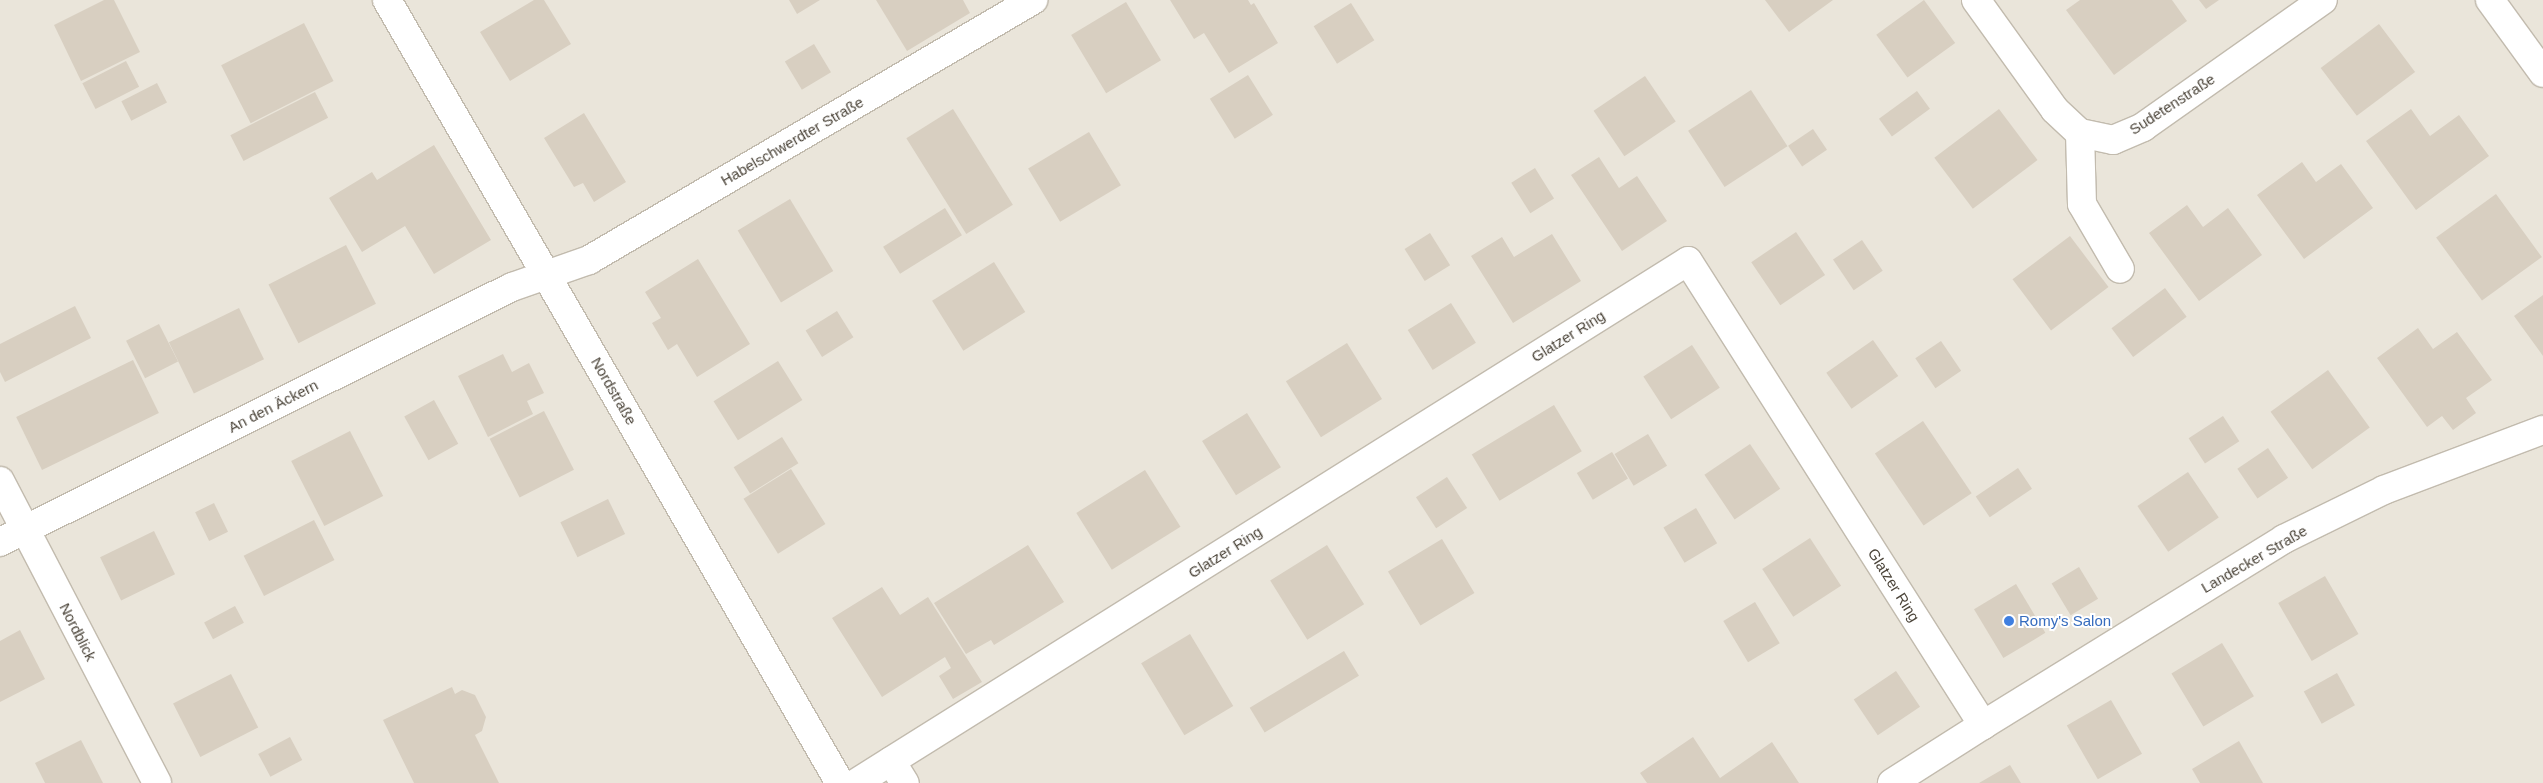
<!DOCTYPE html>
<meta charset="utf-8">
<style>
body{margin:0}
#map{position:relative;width:2543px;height:783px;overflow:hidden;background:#f6f3ec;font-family:Helvetica,sans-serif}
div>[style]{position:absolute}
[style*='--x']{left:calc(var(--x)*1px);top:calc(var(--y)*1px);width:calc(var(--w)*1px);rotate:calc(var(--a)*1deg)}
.residential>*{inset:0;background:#eae5da;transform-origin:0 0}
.building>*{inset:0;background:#d8cfc1;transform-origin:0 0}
.roads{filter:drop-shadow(1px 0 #c2bbae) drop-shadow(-1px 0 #c2bbae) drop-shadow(0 1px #c2bbae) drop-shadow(0 -1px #c2bbae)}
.minor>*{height:28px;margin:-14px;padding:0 14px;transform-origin:14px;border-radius:14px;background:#fff}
.dots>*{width:14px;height:14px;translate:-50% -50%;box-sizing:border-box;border:2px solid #fff;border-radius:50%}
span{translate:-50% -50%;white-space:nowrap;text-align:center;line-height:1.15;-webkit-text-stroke:4px #fff;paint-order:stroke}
.street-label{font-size:15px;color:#4b4439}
.shop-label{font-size:15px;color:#366cbe}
.left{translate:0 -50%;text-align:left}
</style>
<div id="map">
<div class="residential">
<div style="left:0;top:0;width:2543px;height:783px"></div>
</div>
<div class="building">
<div style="clip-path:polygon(104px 0,114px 0,140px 52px,81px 81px,54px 25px)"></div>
<div style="clip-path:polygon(534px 0,544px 0,571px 44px,510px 81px,480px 32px)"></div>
<div style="clip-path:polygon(789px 0,820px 0,797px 14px)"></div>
<div style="clip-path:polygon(876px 0,963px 0,970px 13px,907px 51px)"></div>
<div style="clip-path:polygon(1170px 0,1248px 0,1251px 5px,1254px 3px,1278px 43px,1229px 73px,1204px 33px,1194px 39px)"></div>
<div style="clip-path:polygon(1765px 0,1833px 0,1789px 32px)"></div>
<div style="left:1924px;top:0;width:53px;height:59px;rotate:54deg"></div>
<div style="clip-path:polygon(2080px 0,2172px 0,2187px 21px,2114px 75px,2066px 10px)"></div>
<div style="clip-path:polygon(2199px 0,2219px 0,2206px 9px)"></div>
<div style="left:1126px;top:2px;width:68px;height:64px;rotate:59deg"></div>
<div style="left:1351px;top:3px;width:44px;height:44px;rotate:58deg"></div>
<div style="left:304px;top:23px;width:65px;height:93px;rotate:63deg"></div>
<div style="left:2379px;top:24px;width:60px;height:73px;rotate:53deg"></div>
<div style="left:814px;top:44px;width:33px;height:34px;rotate:59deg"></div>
<div style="left:126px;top:61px;width:29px;height:49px;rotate:63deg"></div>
<div style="left:1248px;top:75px;width:47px;height:45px;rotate:58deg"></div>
<div style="left:1645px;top:76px;width:55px;height:62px;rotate:56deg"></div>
<div style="left:157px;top:83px;width:22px;height:40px;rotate:63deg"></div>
<div style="left:1751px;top:90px;width:67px;height:75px;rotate:57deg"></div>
<div style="left:1917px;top:91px;width:22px;height:47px;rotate:54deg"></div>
<div style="left:315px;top:92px;width:29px;height:95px;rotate:63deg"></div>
<div style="left:953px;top:109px;width:113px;height:55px;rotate:58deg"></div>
<div style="left:1999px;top:109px;width:64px;height:81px;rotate:53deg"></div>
<div style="clip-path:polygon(2411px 109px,2430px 136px,2459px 115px,2489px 156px,2416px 210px,2366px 141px)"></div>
<div style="clip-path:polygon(584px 113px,626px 182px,594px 202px,583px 183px,574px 187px,544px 138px)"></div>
<div style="left:1813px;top:129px;width:25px;height:30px;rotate:56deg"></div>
<div style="left:1089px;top:132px;width:62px;height:71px;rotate:59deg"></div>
<div style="clip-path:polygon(434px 145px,491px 240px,434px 274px,405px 226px,362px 252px,329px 198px,372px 172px,377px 180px)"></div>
<div style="clip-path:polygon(1599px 157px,1619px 188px,1637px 176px,1667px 221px,1622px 251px,1571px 175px)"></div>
<div style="clip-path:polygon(2302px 162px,2316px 182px,2341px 164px,2373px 208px,2304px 259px,2257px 195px)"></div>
<div style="left:1535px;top:168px;width:36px;height:28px;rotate:58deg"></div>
<div style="left:2496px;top:194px;width:78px;height:74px;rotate:54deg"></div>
<div style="left:790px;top:199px;width:84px;height:61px;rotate:59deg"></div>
<div style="clip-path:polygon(2187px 205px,2203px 227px,2228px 208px,2262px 255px,2199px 301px,2149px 233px)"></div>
<div style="left:945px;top:208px;width:32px;height:73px;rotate:58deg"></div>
<div style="left:1796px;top:232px;width:52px;height:54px;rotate:56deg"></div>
<div style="left:1430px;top:233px;width:38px;height:30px;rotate:58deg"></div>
<div style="clip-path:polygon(1552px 234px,1581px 281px,1513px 323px,1471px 256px,1502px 237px,1514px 257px)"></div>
<div style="left:2070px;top:236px;width:64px;height:72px;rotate:53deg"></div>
<div style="left:1862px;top:240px;width:37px;height:35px;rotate:56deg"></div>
<div style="left:346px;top:245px;width:66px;height:87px;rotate:63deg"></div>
<div style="clip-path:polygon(698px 259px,750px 344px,697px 377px,677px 344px,668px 350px,652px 323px,661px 318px,645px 292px)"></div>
<div style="left:994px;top:262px;width:59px;height:73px;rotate:58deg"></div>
<div style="left:2165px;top:288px;width:36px;height:67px;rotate:53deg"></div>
<div style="clip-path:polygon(2543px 295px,2543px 356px,2514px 316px)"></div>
<div style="left:1451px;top:303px;width:47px;height:51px;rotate:58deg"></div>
<div style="clip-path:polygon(75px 306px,91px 338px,5px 382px,0 372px,0 344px)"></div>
<div style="left:239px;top:308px;width:57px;height:78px;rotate:64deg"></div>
<div style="left:837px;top:311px;width:31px;height:37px;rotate:58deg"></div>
<div style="left:159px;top:324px;width:42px;height:37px;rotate:63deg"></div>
<div style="clip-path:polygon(2418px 328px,2433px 349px,2457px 332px,2492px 380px,2466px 398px,2476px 413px,2453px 430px,2442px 416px,2427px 427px,2377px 358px)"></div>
<div style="left:1873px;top:340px;width:44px;height:57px;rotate:55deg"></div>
<div style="left:1941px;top:341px;width:36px;height:31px;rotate:56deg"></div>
<div style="left:1347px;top:343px;width:66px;height:72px;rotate:58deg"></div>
<div style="left:1692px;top:345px;width:51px;height:58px;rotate:57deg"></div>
<div style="clip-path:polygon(503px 354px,512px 372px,529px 363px,544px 393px,527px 401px,533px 414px,488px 437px,458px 376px)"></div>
<div style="left:133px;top:360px;width:59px;height:130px;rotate:64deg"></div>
<div style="left:778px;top:361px;width:46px;height:76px;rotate:58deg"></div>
<div style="left:2328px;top:370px;width:71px;height:71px;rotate:54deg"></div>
<div style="left:434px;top:400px;width:50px;height:34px;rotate:61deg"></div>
<div style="left:1554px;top:405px;width:54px;height:96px;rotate:59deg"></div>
<div style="left:544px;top:411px;width:66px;height:61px;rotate:63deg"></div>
<div style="left:1247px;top:413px;width:64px;height:53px;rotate:58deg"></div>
<div style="left:2223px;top:416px;width:30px;height:41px;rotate:57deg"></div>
<div style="left:1923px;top:421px;width:87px;height:58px;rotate:56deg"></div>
<div style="left:350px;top:431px;width:73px;height:66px;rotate:63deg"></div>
<div style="left:1648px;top:434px;width:37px;height:39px;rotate:59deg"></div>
<div style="left:782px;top:437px;width:31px;height:57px;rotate:58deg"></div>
<div style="left:1750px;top:444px;width:54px;height:55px;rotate:56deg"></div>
<div style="left:2268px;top:448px;width:36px;height:37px;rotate:56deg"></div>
<div style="left:1612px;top:452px;width:31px;height:41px;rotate:59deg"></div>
<div style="left:2018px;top:468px;width:25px;height:51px;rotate:56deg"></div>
<div style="left:791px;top:469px;width:65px;height:56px;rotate:58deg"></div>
<div style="left:1145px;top:470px;width:67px;height:81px;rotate:58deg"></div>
<div style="left:2188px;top:472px;width:55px;height:61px;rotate:56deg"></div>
<div style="left:1447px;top:477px;width:37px;height:37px;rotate:57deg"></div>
<div style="left:608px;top:499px;width:39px;height:53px;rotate:64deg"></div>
<div style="left:214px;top:503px;width:32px;height:21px;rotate:64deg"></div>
<div style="left:1696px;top:508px;width:41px;height:38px;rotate:59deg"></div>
<div style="left:314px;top:520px;width:45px;height:79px;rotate:63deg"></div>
<div style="left:154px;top:531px;width:48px;height:60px;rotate:64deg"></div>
<div style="left:1810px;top:538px;width:57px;height:57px;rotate:57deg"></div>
<div style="left:1442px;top:539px;width:63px;height:63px;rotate:59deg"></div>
<div style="clip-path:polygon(1028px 545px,1064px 602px,994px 645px,991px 640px,966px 654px,934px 603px)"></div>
<div style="left:1327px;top:545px;width:70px;height:67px;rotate:58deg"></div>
<div style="left:2079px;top:567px;width:37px;height:32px;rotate:59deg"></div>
<div style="left:2325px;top:576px;width:67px;height:54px;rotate:60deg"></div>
<div style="left:2016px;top:584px;width:57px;height:49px;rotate:59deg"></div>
<div style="clip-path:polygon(882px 587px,900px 615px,928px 597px,982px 682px,953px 699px,939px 676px,951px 668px,945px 657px,882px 697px,832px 618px)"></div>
<div style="left:1755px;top:602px;width:48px;height:37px;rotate:59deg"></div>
<div style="left:235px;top:606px;width:19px;height:35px;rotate:62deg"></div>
<div style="clip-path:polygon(20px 630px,45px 679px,0 702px,0 641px)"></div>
<div style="left:1190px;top:634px;width:84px;height:57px;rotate:59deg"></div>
<div style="left:2222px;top:643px;width:62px;height:59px;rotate:59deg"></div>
<div style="left:1344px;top:651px;width:29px;height:110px;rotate:59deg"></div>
<div style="left:1896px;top:671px;width:43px;height:51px;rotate:56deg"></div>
<div style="left:2337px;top:673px;width:37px;height:38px;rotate:61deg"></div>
<div style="left:231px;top:674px;width:60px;height:65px;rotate:63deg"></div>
<div style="clip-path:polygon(452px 687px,455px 694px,462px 690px,475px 695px,486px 717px,482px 731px,475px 735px,499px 783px,414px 783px,383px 720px)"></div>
<div style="left:2111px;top:700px;width:62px;height:51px;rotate:60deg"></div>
<div style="left:290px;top:737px;width:26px;height:36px;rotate:62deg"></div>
<div style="clip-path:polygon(1693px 737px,1720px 778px,1772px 742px,1799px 783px,1647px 783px,1640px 773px)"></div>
<div style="clip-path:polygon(81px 740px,103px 783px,45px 783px,35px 763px)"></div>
<div style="clip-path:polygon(2239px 741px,2263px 783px,2200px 783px,2192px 769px)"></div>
<div style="clip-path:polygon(2010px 765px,2021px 783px,1979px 783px)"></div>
</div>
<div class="roads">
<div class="minor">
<div style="--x:387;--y:0;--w:905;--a:59.95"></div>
<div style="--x:1976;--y:0;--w:135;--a:54.3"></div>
<div style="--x:2055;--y:110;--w:34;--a:43"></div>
<div style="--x:2080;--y:133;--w:34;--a:12"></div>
<div style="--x:2113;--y:140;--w:33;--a:-23"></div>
<div style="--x:2143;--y:127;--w:220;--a:-35.2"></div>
<div style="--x:2490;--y:0;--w:90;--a:54"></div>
<div style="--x:2080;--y:133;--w:71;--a:88.4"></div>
<div style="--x:2082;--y:204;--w:75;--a:59.7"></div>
<div style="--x:0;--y:481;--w:340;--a:62.5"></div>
<div style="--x:0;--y:542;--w:572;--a:-26.48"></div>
<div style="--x:512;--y:287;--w:82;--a:-19.3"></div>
<div style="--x:589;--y:260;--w:515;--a:-30.35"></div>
<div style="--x:1983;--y:725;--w:354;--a:-31.7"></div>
<div style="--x:2284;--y:539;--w:111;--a:-26.1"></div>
<div style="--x:2384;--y:490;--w:170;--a:-20.7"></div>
<div style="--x:891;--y:761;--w:26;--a:58"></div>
<div style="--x:856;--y:783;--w:982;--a:-32.1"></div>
<div style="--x:1688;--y:261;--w:550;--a:57.55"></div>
<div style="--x:1983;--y:725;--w:108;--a:147.5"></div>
</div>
</div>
<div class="dots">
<div style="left:2009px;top:621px;background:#3f7fe0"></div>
</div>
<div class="street-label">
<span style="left:2172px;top:104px;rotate:-33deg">Sudetenstraße</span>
<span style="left:792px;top:141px;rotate:-30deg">Habelschwerdter Straße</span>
<span style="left:1568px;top:336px;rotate:-32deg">Glatzer Ring</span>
<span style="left:614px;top:391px;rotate:60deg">Nordstraße</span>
<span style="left:273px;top:406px;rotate:-27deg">An den Äckern</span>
<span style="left:1225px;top:552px;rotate:-32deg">Glatzer Ring</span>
<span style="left:2254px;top:559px;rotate:-30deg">Landecker Straße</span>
<span style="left:1894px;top:585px;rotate:58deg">Glatzer Ring</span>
<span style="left:78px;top:632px;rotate:63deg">Nordblick</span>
</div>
<div class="shop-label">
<span class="left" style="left:2019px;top:621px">Romy's Salon</span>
</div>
</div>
